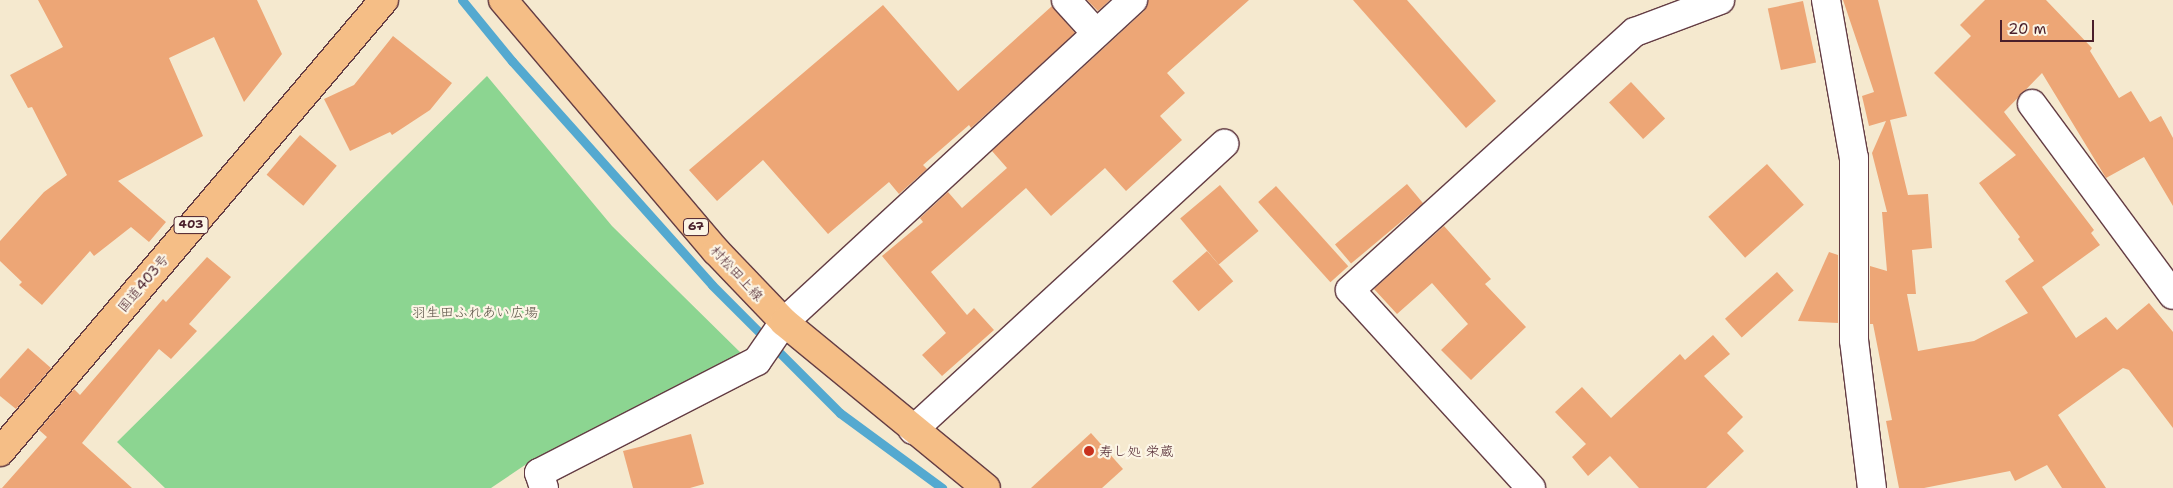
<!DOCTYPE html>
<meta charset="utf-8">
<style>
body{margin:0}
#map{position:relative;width:2173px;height:488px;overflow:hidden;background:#f5e9cf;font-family:"Shantell Sans","Klee One",sans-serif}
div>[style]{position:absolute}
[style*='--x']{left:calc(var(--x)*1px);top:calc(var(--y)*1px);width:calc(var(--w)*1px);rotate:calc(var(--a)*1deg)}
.green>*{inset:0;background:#8cd591}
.stream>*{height:9px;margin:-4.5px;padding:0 4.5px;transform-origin:4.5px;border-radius:4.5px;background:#54a9d0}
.building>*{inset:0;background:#eda676;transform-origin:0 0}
.roads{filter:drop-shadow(1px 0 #643d44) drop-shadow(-1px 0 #643d44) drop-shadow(0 1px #643d44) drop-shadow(0 -1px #643d44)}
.minor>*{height:28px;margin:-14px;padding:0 14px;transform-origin:14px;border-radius:14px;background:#fff}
.major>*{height:28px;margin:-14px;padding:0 14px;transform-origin:14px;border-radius:14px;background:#f5be86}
.highway>*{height:28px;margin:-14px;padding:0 14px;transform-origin:14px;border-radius:14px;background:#f5be86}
.dots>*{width:14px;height:14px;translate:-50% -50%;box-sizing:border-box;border:2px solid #fcf5e5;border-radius:50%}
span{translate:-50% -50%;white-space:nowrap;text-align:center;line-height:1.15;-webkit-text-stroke:4.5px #fcf5e5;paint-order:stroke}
.shield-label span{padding:1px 4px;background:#fcf5e5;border:1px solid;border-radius:4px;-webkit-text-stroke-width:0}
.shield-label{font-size:12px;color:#4a1f2b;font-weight:700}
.street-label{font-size:14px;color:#4a1f2b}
.park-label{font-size:14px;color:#5e564a}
.poi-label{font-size:14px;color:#4a1f2b}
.left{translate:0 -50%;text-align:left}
.scale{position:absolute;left:2000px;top:20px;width:94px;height:22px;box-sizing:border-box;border:2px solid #4a1f2b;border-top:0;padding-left:6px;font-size:15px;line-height:18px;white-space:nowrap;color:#4a1f2b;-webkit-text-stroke:4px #fcf5e5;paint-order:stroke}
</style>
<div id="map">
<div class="green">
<div style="clip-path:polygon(487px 76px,612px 226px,744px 356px,525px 465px,491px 488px,165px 488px,117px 442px)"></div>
</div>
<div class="stream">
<div style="--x:462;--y:0;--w:79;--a:50.7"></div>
<div style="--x:512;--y:61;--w:300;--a:48.2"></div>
<div style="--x:712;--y:285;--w:181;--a:45"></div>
<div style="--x:840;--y:413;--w:127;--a:36.3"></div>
</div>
<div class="building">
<div style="clip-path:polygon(38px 0,257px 0,282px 54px,244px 102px,214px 37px,169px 58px,203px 136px,118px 181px,166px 222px,149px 242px,131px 227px,94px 256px,90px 251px,42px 305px,19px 285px,22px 282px,0 261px,0 241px,44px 192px,67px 175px,32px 107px,28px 108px,10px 75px,63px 47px)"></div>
<div style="clip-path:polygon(1087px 0,1110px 0,1098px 11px)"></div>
<div style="clip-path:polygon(1148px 0,1249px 0,1167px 73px,1185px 93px,1160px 116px,1182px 140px,1126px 191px,1105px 168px,1051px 216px,1026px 188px,931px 272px,967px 315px,974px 308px,994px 330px,942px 376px,922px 355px,946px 333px,882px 256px,923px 222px,920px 218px,948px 192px,962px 208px,1007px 168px,992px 151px,1144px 11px)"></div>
<div style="clip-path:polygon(1353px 0,1407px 0,1496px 101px,1466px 128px)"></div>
<div style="clip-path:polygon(1843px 0,1878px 0,1907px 116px,1890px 120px,1908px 195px,1928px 194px,1932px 248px,1912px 250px,1916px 294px,1907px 294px,1918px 351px,1974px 341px,2028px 313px,2005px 281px,2034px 261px,2018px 239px,2020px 237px,1979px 183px,2016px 155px,1934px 73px,1971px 36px,1960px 25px,1985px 0,2046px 0,2092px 48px,2090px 51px,2119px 98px,2131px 91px,2150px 122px,2161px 116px,2173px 138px,2173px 206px,2144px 157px,2106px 178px,2042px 73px,2004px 112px,2094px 230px,2091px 233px,2100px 245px,2042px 287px,2076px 338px,2106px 317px,2117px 330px,2149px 303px,2173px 332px,2173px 428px,2129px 370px,2123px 368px,2058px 415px,2106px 488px,2062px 488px,2047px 465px,2015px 481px,2010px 471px,1924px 488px,1899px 488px,1886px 421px,1892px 420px,1873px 324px,1870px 324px,1870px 266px,1887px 271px,1882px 212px,1887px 212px,1872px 153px,1886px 121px,1869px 126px,1862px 96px,1874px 92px)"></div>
<div style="left:1803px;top:1px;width:63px;height:36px;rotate:78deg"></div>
<div style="clip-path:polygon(883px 5px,958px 91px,1052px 6px,1075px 33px,971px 128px,969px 125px,923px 165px,927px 169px,899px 194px,889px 182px,828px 234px,763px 160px,717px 201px,689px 170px)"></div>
<div style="clip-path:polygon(393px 36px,452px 83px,430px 110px,392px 135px,390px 132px,350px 151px,324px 99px,354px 85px)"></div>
<div style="left:1631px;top:82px;width:50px;height:30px;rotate:47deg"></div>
<div style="left:300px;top:135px;width:48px;height:52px;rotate:40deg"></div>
<div style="left:1767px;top:164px;width:55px;height:79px;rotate:48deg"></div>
<div style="left:1407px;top:184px;width:25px;height:94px;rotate:50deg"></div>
<div style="left:1220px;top:185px;width:60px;height:52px;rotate:50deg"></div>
<div style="left:1276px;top:186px;width:108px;height:24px;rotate:48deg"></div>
<div style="clip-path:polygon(1444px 226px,1491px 279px,1485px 284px,1526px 327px,1471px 380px,1441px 350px,1468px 324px,1432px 283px,1397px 314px,1374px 289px)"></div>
<div style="left:1207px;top:251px;width:40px;height:46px;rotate:49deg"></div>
<div style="clip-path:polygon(1829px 252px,1838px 255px,1838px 323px,1798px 321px)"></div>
<div style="clip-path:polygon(207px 257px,231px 277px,189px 324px,197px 331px,171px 359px,159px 349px,82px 443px,132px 488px,2px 488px,47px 437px,39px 430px,74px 389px,80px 395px,163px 299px,166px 302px)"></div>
<div style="left:1777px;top:272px;width:25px;height:70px;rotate:48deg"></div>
<div style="clip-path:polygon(1713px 335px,1730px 354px,1704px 376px,1743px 417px,1727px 433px,1744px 451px,1706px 488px,1639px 488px,1610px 456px,1588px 476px,1572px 457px,1586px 444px,1555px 412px,1582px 387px,1611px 418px,1680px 354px,1685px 360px)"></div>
<div style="clip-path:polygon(28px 348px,51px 368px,16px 409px,0 396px,0 379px)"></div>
<div style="clip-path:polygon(1091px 433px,1123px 469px,1102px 488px,1031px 488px)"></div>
<div style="clip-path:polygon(691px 434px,704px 484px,690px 488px,633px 488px,623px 451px)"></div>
</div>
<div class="roads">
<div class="minor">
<div style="--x:1066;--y:0;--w:45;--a:47.7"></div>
<div style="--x:1826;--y:0;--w:160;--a:80"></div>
<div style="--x:1854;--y:158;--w:182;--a:90"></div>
<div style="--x:1854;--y:340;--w:149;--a:83.1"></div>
<div style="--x:2032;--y:104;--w:237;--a:53.6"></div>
<div style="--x:913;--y:430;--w:423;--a:-42.6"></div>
<div style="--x:544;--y:488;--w:16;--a:-108"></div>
<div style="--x:539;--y:473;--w:245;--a:-27.2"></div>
<div style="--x:757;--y:361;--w:47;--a:-55.3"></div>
<div style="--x:784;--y:322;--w:475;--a:-42.7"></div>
<div style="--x:1531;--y:488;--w:268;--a:-132.4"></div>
<div style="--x:1350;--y:290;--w:384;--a:-42.2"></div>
<div style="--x:1635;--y:32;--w:91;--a:-20.6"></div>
</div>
<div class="major">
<div style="--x:503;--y:0;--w:329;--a:49.7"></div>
<div style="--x:716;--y:251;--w:98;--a:46.2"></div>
<div style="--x:784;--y:322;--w:261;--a:39.4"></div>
</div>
<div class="highway">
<div style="--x:0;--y:452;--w:593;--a:-49.65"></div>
</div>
</div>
<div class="dots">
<div style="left:1089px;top:451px;background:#c8321e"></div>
</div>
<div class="shield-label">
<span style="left:191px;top:225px">403</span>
<span style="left:696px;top:227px">67</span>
</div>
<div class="street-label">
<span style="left:737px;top:273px;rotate:47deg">村松田上線</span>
<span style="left:143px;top:283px;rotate:-50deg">国道403号</span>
</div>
<div class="park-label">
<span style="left:475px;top:312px">羽生田ふれあい広場</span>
</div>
<div class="poi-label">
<span class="left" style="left:1099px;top:451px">寿し処 栄蔵</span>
</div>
<div class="scale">20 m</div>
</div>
